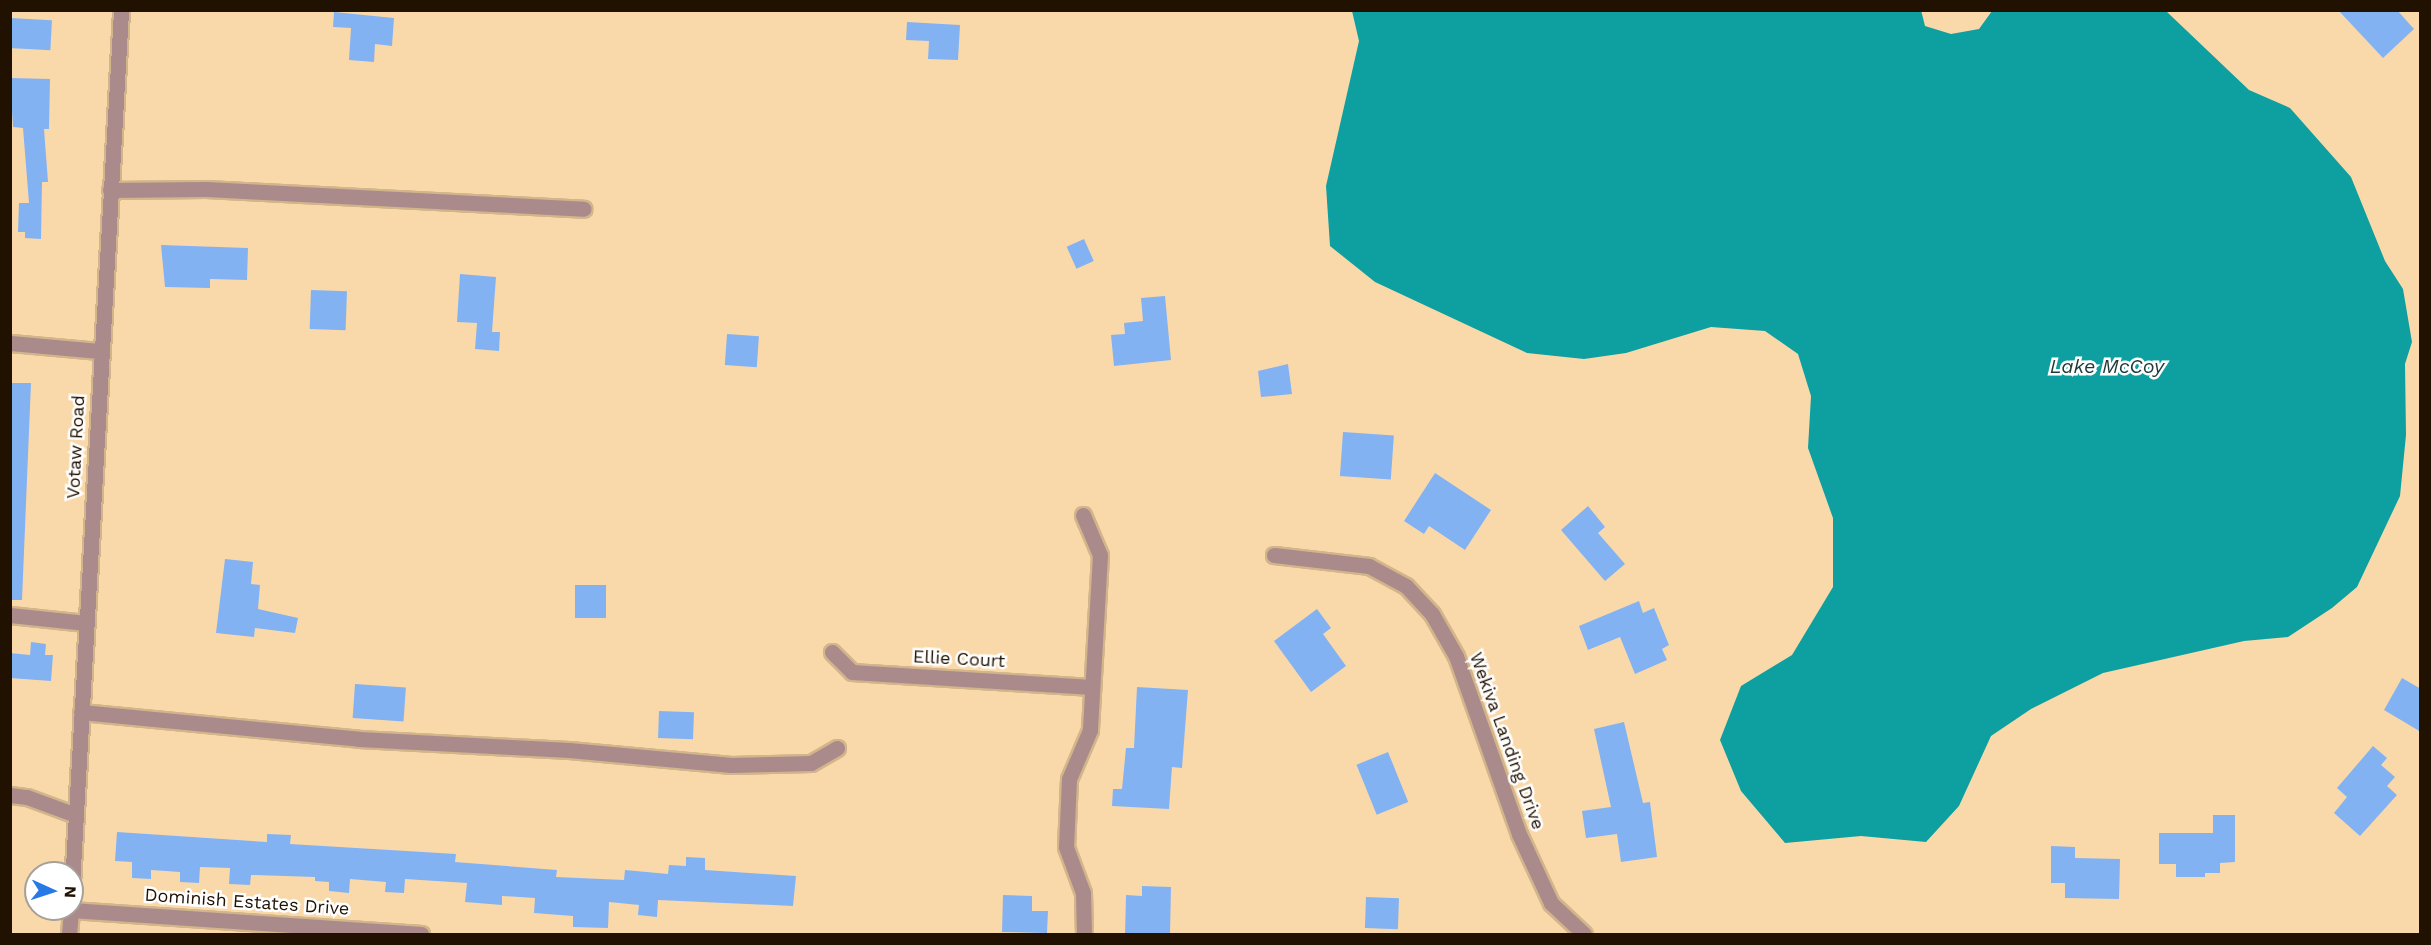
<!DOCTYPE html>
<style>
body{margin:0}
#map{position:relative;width:2431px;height:945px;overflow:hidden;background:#f9d9aa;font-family:"Work Sans",sans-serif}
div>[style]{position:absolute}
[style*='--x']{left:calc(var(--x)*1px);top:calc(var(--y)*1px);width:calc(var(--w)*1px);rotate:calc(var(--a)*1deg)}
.water>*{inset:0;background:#0e9fa1}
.building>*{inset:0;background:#83b2f3;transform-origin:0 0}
.roads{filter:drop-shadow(2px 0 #d2b58b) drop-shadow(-2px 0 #d2b58b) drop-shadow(0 2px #d2b58b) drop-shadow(0 -2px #d2b58b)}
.minor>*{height:15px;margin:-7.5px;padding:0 7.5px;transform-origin:7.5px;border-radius:7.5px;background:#ab8a8b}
span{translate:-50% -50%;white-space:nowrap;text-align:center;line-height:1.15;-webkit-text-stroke:5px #fff;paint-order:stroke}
.street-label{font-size:18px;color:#201100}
.water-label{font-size:20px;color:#1e3939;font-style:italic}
.frame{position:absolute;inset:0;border:12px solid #201100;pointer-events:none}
.north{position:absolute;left:24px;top:861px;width:60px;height:60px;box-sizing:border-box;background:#fff;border:2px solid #a6a099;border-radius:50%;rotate:93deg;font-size:16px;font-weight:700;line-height:24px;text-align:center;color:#201100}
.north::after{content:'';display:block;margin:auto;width:21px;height:27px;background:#277ae5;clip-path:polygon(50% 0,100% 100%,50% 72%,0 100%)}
</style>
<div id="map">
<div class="water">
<div style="clip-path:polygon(1921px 10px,1925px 26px,1951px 34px,1979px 29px,1992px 11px,2166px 11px,2249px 90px,2290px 108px,2351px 177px,2385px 261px,2403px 289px,2412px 342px,2405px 364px,2406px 435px,2400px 496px,2357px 587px,2332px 608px,2288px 637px,2244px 641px,2103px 673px,2031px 709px,1991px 736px,1959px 806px,1926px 842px,1861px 836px,1785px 843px,1741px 791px,1720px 740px,1741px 686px,1792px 655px,1833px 587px,1833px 518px,1808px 448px,1811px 396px,1798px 354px,1765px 331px,1711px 327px,1626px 353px,1584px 359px,1527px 353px,1375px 282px,1330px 246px,1326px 186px,1359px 41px,1352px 11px)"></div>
</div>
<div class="building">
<div style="clip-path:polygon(2338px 10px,2397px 10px,2414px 29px,2383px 58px)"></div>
<div style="clip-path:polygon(334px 12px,394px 18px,392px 46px,375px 44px,374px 62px,349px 60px,351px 28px,333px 27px)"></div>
<div style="left:10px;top:18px;width:42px;height:30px;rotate:3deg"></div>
<div style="clip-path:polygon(907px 22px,960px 25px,958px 60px,928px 59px,929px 41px,906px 40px)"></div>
<div style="clip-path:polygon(10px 78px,50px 79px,49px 129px,44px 129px,48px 182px,42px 182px,41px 239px,25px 238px,25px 232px,18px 232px,19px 203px,29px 203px,23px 128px,13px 127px)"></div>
<div style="left:1084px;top:239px;width:24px;height:19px;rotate:66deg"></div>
<div style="clip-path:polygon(161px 245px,248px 248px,247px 280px,210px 279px,210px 288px,165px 287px)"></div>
<div style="clip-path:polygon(460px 274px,496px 277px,492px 332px,500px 332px,499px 351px,475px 349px,477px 323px,457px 322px)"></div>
<div style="left:311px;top:290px;width:36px;height:39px;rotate:2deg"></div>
<div style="clip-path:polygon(1165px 296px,1171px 360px,1114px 366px,1111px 335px,1125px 334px,1124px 323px,1143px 321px,1141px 298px)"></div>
<div style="left:727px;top:334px;width:32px;height:31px;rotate:4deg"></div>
<div style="clip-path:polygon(1288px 364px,1292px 394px,1261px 397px,1258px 371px)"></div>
<div style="clip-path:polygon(10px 383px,31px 383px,22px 600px,10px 600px)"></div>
<div style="left:1343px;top:432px;width:51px;height:44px;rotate:4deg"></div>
<div style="clip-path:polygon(1435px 473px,1491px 510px,1465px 550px,1429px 526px,1424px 534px,1404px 521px)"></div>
<div style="clip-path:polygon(1588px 506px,1605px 527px,1598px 533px,1625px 564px,1605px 581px,1561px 530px)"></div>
<div style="clip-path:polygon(225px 559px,253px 562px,251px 584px,260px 585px,258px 609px,298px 618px,295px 633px,255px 628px,254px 637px,216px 633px)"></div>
<div style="left:575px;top:585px;width:31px;height:33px"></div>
<div style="clip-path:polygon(1639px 601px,1643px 613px,1654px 608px,1669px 645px,1662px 649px,1667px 660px,1635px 674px,1620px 637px,1588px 650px,1579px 626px)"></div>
<div style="clip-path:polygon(1317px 609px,1331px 628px,1323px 634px,1346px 666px,1311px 692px,1274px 641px)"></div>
<div style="clip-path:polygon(31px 642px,46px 644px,45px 655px,53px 655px,51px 681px,10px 678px,10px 653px,30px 655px)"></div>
<div style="clip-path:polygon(2402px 678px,2421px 689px,2421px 732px,2384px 710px)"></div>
<div style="left:355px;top:684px;width:51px;height:34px;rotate:4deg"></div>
<div style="clip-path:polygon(1137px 687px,1188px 690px,1182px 768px,1172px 767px,1169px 809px,1112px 806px,1113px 789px,1122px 789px,1126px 748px,1134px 748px)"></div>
<div style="left:659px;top:711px;width:35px;height:27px;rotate:2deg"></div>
<div style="clip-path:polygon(1624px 722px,1643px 803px,1650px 802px,1657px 857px,1621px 862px,1617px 834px,1586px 838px,1582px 811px,1611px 807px,1594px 729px)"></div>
<div style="clip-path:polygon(2373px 746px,2387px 758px,2381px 765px,2395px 777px,2387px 786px,2397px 795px,2360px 836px,2334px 813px,2347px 797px,2337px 788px)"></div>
<div style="left:1388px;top:752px;width:54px;height:34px;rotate:68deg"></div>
<div style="clip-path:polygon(2213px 815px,2235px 815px,2235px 862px,2220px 863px,2220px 873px,2205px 873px,2205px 877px,2176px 877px,2176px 864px,2159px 864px,2159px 833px,2213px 833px)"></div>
<div style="clip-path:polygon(117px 832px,267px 842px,267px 834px,291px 835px,290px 844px,456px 854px,455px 862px,557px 870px,556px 877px,624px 880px,625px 870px,668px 874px,669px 865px,686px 866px,686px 857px,705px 858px,705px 870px,796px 876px,793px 906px,658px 900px,657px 917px,638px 915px,639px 905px,609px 902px,608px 928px,573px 927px,573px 916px,534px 913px,535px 898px,502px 896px,502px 905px,465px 902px,467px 883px,405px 879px,404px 893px,385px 892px,386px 882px,350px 879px,349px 893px,329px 891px,329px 882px,315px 881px,315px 877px,251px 875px,250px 885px,229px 884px,230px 868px,200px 867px,199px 883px,180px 882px,180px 872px,151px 870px,151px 879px,132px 878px,132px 862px,115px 861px)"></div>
<div style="clip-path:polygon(2051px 846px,2075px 847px,2075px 858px,2120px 859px,2119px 899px,2065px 898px,2065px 883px,2051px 883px)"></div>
<div style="clip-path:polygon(1142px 886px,1171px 887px,1170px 934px,1125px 934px,1126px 895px,1142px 896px)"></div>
<div style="clip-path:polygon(1003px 895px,1032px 896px,1032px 911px,1048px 911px,1047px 933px,1002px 932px)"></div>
<div style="left:1366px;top:897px;width:33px;height:31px;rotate:2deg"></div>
</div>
<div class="roads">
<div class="minor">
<div style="--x:110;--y:190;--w:96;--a:-0.6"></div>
<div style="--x:206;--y:189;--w:378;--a:3"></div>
<div style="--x:10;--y:343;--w:90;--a:5.1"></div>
<div style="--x:1083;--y:515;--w:43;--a:67"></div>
<div style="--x:1100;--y:555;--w:175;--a:93.3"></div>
<div style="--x:1090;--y:730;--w:53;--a:113.2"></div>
<div style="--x:1069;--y:779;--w:68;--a:92.5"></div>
<div style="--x:1066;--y:847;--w:49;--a:69.7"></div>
<div style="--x:1083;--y:893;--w:41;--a:88.6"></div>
<div style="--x:1274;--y:555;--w:96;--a:6.6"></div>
<div style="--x:1369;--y:566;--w:42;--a:28.4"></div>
<div style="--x:1406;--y:586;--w:38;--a:47"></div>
<div style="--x:1432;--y:614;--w:48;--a:60.3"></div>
<div style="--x:1456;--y:656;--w:189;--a:70.5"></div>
<div style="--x:1519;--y:834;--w:76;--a:65.1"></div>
<div style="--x:1551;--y:903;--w:45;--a:43.2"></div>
<div style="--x:10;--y:615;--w:76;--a:6"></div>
<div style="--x:832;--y:652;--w:28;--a:45"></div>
<div style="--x:852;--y:672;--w:240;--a:3.6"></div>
<div style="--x:81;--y:712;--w:279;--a:5.5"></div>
<div style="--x:359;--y:739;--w:210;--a:3"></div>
<div style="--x:569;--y:750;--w:163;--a:5.3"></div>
<div style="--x:731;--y:765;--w:80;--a:-1.4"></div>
<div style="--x:811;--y:763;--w:30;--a:-30"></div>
<div style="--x:10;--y:795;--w:17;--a:7"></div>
<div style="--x:27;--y:797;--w:52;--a:20.2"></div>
<div style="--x:72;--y:885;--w:876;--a:-86.79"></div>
<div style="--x:71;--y:910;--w:351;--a:3.9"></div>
<div style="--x:69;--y:934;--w:25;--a:-85"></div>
</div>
</div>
<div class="street-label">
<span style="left:76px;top:447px;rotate:-87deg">Votaw Road</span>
<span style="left:959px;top:659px;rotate:3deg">Ellie Court</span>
<span style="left:1507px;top:741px;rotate:70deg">Wekiva Landing Drive</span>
<span style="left:247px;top:902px;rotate:4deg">Dominish Estates Drive</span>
</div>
<div class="water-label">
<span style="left:2107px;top:366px">Lake McCoy</span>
</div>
<div class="frame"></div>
<div class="north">N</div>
</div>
